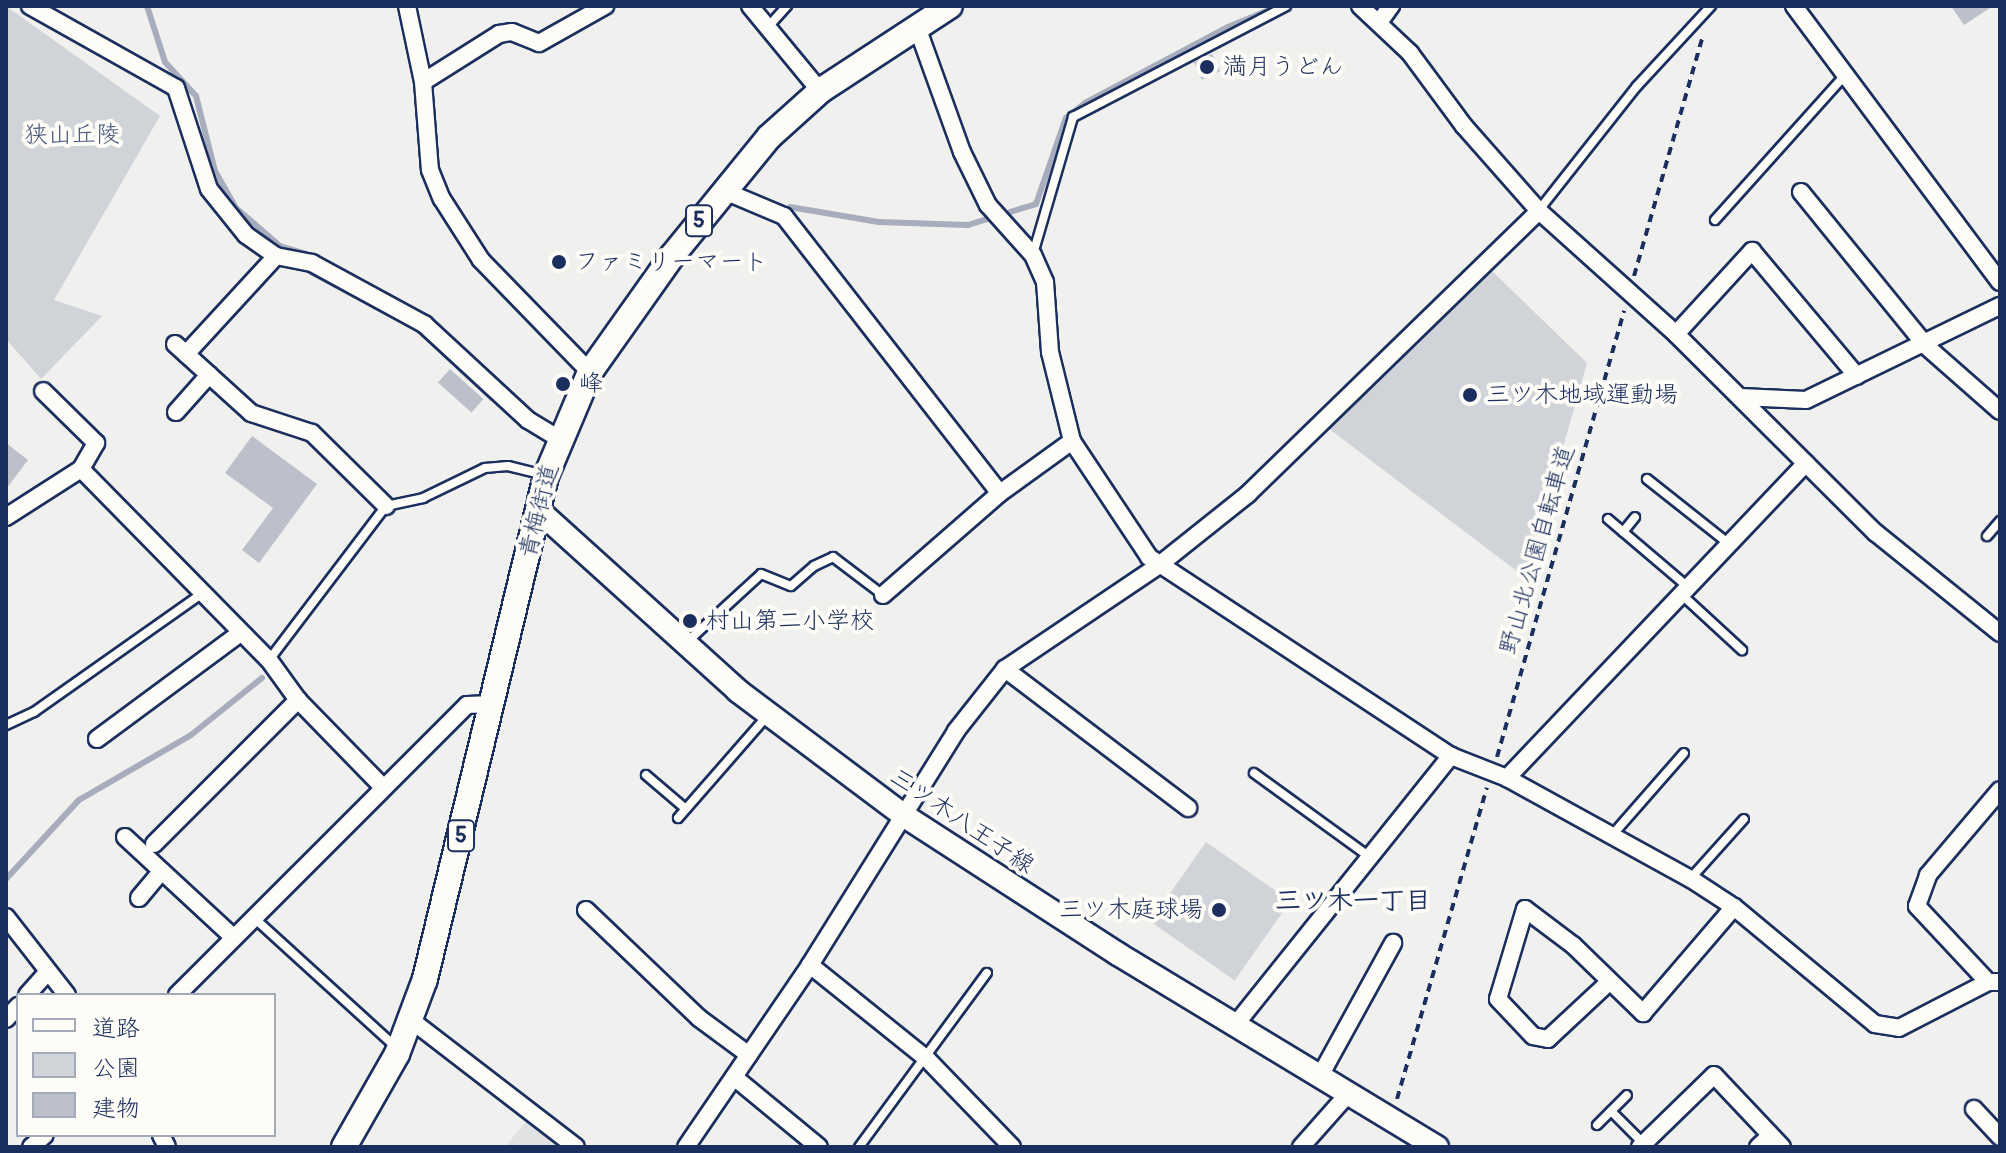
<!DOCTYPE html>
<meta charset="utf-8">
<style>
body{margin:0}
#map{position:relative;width:2006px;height:1153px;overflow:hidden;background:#f0f0ee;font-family:Pangolin,"Klee One",sans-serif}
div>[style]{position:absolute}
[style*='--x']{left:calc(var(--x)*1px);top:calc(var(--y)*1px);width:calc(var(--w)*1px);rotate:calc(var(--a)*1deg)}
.built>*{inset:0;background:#e0e2e3}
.green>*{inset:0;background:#d0d3d8;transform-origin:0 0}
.stream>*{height:6px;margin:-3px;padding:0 3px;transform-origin:3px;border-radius:3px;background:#a7adbd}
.building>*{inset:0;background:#bbc0ca;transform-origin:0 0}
.path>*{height:4px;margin-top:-2px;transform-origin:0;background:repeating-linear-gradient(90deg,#1b2f5e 0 8px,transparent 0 14px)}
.roads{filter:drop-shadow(2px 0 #1b2f5e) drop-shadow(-2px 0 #1b2f5e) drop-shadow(0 2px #1b2f5e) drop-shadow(0 -2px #1b2f5e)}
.lane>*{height:8px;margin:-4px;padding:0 4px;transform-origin:4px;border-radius:4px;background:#fdfcf7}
.street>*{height:16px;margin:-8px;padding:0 8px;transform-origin:8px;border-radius:8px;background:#fdfcf7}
.secondary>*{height:22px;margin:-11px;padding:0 11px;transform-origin:11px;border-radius:11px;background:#fdfcf7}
.primary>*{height:24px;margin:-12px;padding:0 12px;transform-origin:12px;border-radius:12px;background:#fdfcf7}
.dots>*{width:22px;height:22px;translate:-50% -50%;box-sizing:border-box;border:4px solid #fdfcf7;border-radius:50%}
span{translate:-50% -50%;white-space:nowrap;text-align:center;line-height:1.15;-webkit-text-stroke:8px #fdfcf7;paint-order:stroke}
.shield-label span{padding:2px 6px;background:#fdfcf7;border:2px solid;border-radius:6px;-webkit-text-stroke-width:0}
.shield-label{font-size:22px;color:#1b2f5e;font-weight:700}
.poi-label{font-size:24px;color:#1b2f5e}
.left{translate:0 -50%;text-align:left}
.right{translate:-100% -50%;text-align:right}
.park-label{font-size:24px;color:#48587c}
.street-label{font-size:24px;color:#1b2f5e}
.neighbourhood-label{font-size:26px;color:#1b2f5e;font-weight:700}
.frame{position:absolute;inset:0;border:8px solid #1b2f5e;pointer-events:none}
.legend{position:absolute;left:16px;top:993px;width:260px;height:144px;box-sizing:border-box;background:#fdfcf7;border:2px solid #a3aaba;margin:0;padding:10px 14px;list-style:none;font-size:24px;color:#1b2f5e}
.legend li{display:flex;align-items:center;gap:16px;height:40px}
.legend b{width:40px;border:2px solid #a3aaba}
</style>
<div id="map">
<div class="built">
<div style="clip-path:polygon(528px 1119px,564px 1147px,505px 1147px)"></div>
</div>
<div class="green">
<div style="clip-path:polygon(6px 6px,160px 116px,54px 300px,102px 316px,41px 379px,6px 339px)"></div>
<div style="clip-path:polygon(1492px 271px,1587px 363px,1526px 578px,1328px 428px)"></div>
<div style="left:1206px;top:842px;width:103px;height:97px;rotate:35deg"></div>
</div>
<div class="stream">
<div style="--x:147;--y:6;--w:59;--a:72.2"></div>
<div style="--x:165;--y:62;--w:46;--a:47.6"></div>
<div style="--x:196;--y:96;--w:77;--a:75.8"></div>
<div style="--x:215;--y:171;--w:43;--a:60.4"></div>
<div style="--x:236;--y:208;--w:58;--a:40.8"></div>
<div style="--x:280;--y:246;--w:28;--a:17"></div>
<div style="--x:790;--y:207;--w:90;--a:9.6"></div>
<div style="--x:879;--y:222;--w:89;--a:1.9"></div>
<div style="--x:968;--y:225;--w:24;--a:-17"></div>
<div style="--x:1010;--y:212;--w:27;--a:-17"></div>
<div style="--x:1036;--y:204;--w:91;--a:-70.8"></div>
<div style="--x:1066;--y:118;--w:24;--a:-38"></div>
<div style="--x:1085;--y:103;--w:162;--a:-28"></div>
<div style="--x:1228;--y:27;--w:55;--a:-22.4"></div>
<div style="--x:311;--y:272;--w:123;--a:28.2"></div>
<div style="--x:419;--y:330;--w:100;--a:43"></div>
<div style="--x:6;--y:879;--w:108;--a:-47.3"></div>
<div style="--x:79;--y:800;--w:129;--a:-30.1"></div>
<div style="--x:191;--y:735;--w:91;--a:-38.8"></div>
</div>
<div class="building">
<div style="clip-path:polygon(1951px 6px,1993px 6px,1964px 25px)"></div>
<div style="left:1212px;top:54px;width:19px;height:20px;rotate:65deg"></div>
<div style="left:450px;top:369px;width:45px;height:18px;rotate:42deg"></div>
<div style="clip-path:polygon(252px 436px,317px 484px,259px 563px,242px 550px,273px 508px,225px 473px)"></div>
<div style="clip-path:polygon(6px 443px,28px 460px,6px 489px)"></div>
</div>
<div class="path">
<div style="--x:1634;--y:276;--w:251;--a:-74"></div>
<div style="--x:1497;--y:757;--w:464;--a:-74.1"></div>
<div style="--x:1397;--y:1099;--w:324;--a:-73.9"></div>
</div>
<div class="roads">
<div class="lane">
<div style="--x:767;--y:28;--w:30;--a:-48"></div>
<div style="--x:1539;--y:210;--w:158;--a:-51.7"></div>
<div style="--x:1637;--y:86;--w:109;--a:-47.2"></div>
<div style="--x:1715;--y:220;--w:193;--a:-48.1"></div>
<div style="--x:1033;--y:254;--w:143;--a:-73.7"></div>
<div style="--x:1073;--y:117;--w:240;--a:-27.5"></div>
<div style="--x:1647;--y:479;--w:105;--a:38.4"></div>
<div style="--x:1608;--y:519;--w:105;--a:40.4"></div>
<div style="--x:1623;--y:532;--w:19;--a:-51"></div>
<div style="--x:1987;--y:536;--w:20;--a:-49"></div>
<div style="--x:1681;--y:594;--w:83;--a:42.6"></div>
<div style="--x:688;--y:641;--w:99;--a:-42.5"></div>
<div style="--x:761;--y:574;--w:32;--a:22"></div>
<div style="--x:791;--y:586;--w:30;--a:-41"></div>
<div style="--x:814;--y:566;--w:21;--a:-25"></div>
<div style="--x:833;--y:557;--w:63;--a:37.2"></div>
<div style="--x:269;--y:660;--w:193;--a:-52.8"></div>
<div style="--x:386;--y:506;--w:38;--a:-12"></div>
<div style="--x:423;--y:498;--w:69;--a:-25.8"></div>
<div style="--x:485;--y:468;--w:23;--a:-5"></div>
<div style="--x:508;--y:466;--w:36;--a:14"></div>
<div style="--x:6;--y:725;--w:31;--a:-25"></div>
<div style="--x:34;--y:712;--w:203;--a:-35.2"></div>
<div style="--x:1254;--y:773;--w:145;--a:36"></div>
<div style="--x:646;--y:775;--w:52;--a:40.4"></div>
<div style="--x:678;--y:818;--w:135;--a:-48.9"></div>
<div style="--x:1614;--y:833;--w:106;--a:-48.8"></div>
<div style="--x:1691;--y:878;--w:79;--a:-48.1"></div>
<div style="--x:253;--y:917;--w:195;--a:42.3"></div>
<div style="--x:1611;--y:1111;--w:45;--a:45"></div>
<div style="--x:1597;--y:1125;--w:42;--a:-45"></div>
<div style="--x:859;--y:1147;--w:216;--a:-53.7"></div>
</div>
<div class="street">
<div style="--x:30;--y:6;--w:167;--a:29.3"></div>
<div style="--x:176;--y:88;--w:106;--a:71.9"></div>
<div style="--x:209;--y:189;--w:59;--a:51.2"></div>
<div style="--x:246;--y:235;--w:37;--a:35"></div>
<div style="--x:276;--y:256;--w:37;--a:11"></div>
<div style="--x:312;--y:263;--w:128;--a:28.6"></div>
<div style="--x:424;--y:324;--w:142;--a:42.7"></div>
<div style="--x:528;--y:420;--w:35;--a:31"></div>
<div style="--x:407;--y:6;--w:78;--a:78.1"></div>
<div style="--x:423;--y:82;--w:88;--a:85.5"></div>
<div style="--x:430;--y:170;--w:31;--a:68"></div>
<div style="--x:442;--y:199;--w:72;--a:57.4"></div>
<div style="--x:481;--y:260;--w:156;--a:45.8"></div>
<div style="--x:750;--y:6;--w:110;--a:50.5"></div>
<div style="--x:1360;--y:6;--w:69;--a:43.2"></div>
<div style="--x:1410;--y:53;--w:91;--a:53.5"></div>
<div style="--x:1464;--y:126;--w:113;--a:48.6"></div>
<div style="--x:1539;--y:211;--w:184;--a:41.9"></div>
<div style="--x:1676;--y:334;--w:282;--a:44.9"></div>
<div style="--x:1876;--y:533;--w:159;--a:38.9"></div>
<div style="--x:1794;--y:6;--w:344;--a:53.3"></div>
<div style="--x:1380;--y:21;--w:19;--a:-54"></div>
<div style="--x:917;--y:27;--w:133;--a:70.2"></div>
<div style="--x:962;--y:152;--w:59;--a:63.9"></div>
<div style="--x:988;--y:205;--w:67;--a:48"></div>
<div style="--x:1033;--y:255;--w:30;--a:66"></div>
<div style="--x:1045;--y:282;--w:70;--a:85.9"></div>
<div style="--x:1050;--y:352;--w:92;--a:76.1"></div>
<div style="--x:1072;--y:441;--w:139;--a:56.4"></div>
<div style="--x:1149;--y:557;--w:362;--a:33.4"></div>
<div style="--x:1451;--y:756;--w:60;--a:21.4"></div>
<div style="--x:1507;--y:778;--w:210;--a:28.8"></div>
<div style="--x:1691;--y:879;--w:51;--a:33.1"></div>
<div style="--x:1734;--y:907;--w:183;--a:39.7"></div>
<div style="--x:1875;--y:1024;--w:24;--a:9"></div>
<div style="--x:1899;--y:1028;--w:100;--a:-27.3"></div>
<div style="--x:1988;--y:982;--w:12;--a:0"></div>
<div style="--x:423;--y:82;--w:90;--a:-32.3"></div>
<div style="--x:499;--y:34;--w:13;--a:-9"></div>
<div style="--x:512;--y:32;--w:29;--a:22"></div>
<div style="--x:539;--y:43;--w:76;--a:-29.3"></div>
<div style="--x:722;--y:190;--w:67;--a:22.8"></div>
<div style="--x:784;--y:216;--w:351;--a:52.1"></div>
<div style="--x:1801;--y:192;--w:198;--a:50.9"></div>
<div style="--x:1926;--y:346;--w:98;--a:41.3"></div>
<div style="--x:1676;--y:334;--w:113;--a:-47.5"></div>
<div style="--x:1752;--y:251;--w:163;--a:50"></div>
<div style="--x:175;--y:344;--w:103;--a:42.2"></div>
<div style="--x:251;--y:413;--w:64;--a:18.2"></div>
<div style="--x:312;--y:433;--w:104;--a:44.6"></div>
<div style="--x:186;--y:354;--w:133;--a:-47.4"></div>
<div style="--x:1741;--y:397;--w:65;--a:2.6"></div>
<div style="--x:1806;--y:400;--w:216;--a:-25.9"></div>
<div style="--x:176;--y:412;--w:50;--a:-48.3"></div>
<div style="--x:81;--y:469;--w:268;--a:45.5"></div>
<div style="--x:269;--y:660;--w:49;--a:54.1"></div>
<div style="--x:298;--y:700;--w:122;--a:45.7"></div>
<div style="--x:6;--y:517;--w:89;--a:-32.6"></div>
<div style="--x:81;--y:469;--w:30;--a:-60"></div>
<div style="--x:96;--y:443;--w:74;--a:-135.5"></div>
<div style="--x:883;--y:595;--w:155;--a:-41.1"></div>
<div style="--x:1000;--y:493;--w:89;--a:-35.8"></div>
<div style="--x:1005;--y:669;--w:230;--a:37.2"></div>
<div style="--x:97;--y:739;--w:177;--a:-36.5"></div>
<div style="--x:1507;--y:778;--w:434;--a:-46.5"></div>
<div style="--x:125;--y:837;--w:146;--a:42.8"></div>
<div style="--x:154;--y:844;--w:204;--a:-45"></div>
<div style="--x:139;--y:898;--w:35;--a:-50"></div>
<div style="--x:586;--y:910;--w:156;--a:43.7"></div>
<div style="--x:699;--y:1018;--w:62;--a:36.5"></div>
<div style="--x:6;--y:917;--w:99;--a:52"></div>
<div style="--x:810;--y:965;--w:151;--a:38.8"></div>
<div style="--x:928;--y:1060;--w:121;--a:46"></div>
<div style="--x:1988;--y:982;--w:104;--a:-133.1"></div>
<div style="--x:1917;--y:906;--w:33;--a:-70"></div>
<div style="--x:1928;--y:875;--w:111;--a:-49.7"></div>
<div style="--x:1608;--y:983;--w:82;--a:137"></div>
<div style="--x:1548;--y:1039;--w:15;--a:-169"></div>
<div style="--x:1533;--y:1036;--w:51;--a:-133.4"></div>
<div style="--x:1498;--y:999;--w:94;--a:-73.3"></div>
<div style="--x:1525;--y:909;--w:60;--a:36.9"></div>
<div style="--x:1573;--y:945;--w:98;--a:44.2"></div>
<div style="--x:1643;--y:1013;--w:140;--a:-49.4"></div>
<div style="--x:27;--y:995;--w:30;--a:-48"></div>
<div style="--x:177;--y:995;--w:410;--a:-45"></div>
<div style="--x:467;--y:705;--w:26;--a:-2"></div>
<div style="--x:6;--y:1019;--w:18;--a:-47"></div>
<div style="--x:411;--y:1020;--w:208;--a:37.6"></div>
<div style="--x:1236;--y:1024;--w:344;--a:-51.3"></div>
<div style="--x:1320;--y:1076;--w:152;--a:-61.2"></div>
<div style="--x:734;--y:1077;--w:110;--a:39.5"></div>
<div style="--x:1974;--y:1109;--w:38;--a:47"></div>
<div style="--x:161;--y:1135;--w:13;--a:63"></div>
<div style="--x:31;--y:1147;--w:18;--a:-41"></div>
<div style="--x:686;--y:1147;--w:220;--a:-55.7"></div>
<div style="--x:810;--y:965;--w:276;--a:-58"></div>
<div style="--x:956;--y:731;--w:79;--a:-51.7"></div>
<div style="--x:1005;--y:669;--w:186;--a:-34"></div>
<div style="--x:1159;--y:565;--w:114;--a:-38.6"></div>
<div style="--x:1248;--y:494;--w:406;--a:-44.2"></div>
<div style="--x:1301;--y:1147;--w:72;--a:-48.4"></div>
<div style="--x:1640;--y:1147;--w:103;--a:-44.2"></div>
<div style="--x:1714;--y:1075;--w:99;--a:46.6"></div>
<div style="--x:1758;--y:1147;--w:16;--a:-43"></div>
</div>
<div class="secondary">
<div style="--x:538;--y:510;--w:270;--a:42.1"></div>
<div style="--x:738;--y:691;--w:206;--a:36.9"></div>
<div style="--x:903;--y:815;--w:256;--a:32.9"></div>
<div style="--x:1118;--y:954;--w:373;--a:31.2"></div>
</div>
<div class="primary">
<div style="--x:344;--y:1147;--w:107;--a:-60.3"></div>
<div style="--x:397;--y:1054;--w:80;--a:-69.5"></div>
<div style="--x:425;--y:979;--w:517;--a:-76.47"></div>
<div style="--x:546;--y:476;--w:113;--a:-67.1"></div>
<div style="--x:590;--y:372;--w:142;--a:-54.7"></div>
<div style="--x:672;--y:256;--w:154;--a:-50.8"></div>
<div style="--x:769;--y:137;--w:69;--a:-42"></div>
<div style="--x:820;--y:91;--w:155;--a:-33.2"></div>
</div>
</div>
<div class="dots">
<div style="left:1207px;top:67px;background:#1b2f5e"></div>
<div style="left:559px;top:262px;background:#1b2f5e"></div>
<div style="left:563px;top:384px;background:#1b2f5e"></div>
<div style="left:1470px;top:395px;background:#1b2f5e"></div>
<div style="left:690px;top:621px;background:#1b2f5e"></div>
<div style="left:1219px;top:910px;background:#1b2f5e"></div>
</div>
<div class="shield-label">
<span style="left:699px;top:221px">5</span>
<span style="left:461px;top:836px">5</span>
</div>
<div class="poi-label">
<span class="left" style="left:1223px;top:67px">満月うどん</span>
<span class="left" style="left:575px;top:262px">ファミリーマート</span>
<span class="left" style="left:579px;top:384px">峰</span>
<span class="left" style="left:1486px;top:395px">三ツ木地域運動場</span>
<span class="left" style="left:706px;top:621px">村山第二小学校</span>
<span class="right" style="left:1203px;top:910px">三ツ木庭球場</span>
</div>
<div class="park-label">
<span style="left:72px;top:135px">狭山丘陵</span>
</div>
<div class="street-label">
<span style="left:539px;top:511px;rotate:-76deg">青梅街道</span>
<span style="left:1537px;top:550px;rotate:-74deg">野山北公園自転車道</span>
<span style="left:962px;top:821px;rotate:34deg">三ツ木八王子線</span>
</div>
<div class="neighbourhood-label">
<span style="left:1353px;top:902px">三ツ木一丁目</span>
</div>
<div class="frame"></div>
<ul class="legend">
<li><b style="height:10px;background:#fdfcf7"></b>道路</li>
<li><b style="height:22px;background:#d0d3d8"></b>公園</li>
<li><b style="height:22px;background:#bbc0ca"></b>建物</li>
</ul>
</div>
